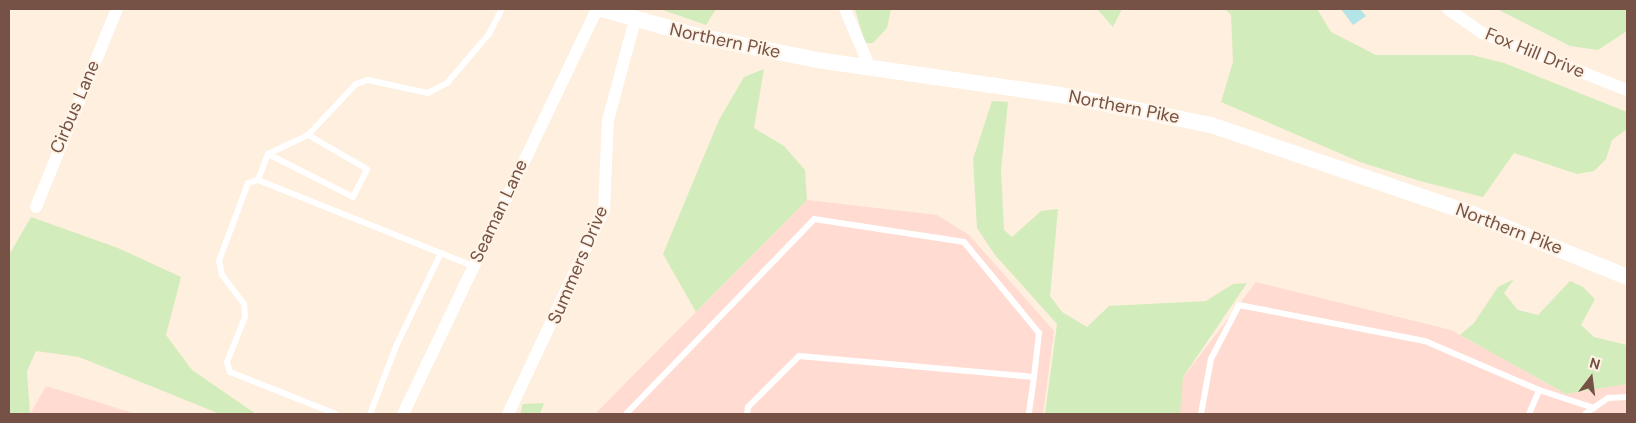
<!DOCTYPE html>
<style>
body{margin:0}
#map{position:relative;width:1636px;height:423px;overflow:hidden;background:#feefde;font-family:"DM Sans",sans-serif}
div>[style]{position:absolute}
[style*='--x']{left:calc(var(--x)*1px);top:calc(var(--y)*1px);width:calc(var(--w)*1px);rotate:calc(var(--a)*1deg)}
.commercial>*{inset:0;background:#ffdbd1}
.green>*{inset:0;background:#d3ecbc}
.water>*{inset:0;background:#b2e4e8}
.service>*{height:6px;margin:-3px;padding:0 3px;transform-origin:3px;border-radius:3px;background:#fff}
.minor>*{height:12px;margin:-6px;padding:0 6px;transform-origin:6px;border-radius:6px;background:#fff}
.tertiary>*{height:16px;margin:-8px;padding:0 8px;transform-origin:8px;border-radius:8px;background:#fff}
span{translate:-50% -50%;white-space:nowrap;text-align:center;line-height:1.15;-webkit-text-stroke:4px #fff3e6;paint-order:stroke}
.street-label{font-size:18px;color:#755245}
.frame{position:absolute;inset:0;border:10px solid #755245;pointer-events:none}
.north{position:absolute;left:1566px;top:353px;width:50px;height:50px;-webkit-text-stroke:4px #fff3e6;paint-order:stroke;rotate:15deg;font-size:14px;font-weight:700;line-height:20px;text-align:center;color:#755245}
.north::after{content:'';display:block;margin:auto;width:18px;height:22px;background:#755245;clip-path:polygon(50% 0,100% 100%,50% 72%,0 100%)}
</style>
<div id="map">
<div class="commercial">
<div style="clip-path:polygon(807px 200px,937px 215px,969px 235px,1054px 331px,1043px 414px,595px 414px)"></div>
<div style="clip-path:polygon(1256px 282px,1451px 330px,1566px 394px,1627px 384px,1627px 414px,1052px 414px,1175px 388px)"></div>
<div style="clip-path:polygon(46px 386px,136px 414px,30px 414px)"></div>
</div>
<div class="green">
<div style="clip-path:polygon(660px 9px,716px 9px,706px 25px)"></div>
<div style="clip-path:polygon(855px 9px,891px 9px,887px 28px,873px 43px,865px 43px)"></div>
<div style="clip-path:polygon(1097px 9px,1122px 9px,1113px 27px)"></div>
<div style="clip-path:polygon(1225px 9px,1317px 9px,1331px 32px,1376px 55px,1472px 55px,1504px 63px,1627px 112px,1627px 129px,1612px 140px,1606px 159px,1594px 171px,1577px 174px,1514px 153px,1483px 197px,1420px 181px,1360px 162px,1221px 102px,1233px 62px,1231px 15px)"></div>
<div style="clip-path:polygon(1497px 9px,1627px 9px,1627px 31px,1598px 50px,1570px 46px)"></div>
<div style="clip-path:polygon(764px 69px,754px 128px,784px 146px,805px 170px,807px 200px,696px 312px,663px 254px,719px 120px,744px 77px)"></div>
<div style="clip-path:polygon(992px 101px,1008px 102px,1001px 170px,1004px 230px,1012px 237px,1041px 211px,1058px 209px,1050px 296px,1062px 312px,1087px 327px,1109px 306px,1206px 301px,1233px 284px,1247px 283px,1183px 377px,1180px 414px,1045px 414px,1057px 324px,995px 255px,977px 228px,973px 159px)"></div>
<div style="clip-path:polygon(31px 217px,118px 248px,181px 277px,166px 335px,192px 370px,256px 414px,220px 414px,79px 357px,36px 351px,27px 371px,30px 414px,9px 414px,9px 255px)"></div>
<div style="clip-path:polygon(1514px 279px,1504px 293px,1518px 310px,1538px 315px,1570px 281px,1583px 287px,1595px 299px,1581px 325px,1594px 337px,1627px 345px,1627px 384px,1566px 394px,1460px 335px,1474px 323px,1498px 287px)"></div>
<div style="clip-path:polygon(544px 403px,540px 414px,520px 414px,523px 404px)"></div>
</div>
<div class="water">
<div style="clip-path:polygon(1341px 9px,1360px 9px,1366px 16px,1353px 25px)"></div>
</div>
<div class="service">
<div style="--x:268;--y:154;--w:95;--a:26.8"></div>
<div style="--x:353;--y:197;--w:31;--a:-63"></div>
<div style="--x:367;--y:169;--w:68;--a:-150"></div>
<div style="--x:258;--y:180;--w:28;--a:-69"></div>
<div style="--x:268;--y:154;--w:44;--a:-25.4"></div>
<div style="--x:308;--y:135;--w:70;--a:-46.7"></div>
<div style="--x:356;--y:84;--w:13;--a:-18"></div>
<div style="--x:368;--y:80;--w:61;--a:12.2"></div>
<div style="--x:428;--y:93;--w:21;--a:-28"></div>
<div style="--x:447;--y:83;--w:65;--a:-49.4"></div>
<div style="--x:489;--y:34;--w:28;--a:-63"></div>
<div style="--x:336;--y:414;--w:114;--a:-158.4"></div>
<div style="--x:230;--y:372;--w:10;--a:-107"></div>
<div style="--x:227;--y:362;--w:48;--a:-68.2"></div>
<div style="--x:245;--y:317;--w:13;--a:-94"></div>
<div style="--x:244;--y:304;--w:36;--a:-127"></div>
<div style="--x:222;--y:275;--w:14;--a:-102"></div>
<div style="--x:219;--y:261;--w:83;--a:-69.6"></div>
<div style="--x:248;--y:183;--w:10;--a:-17"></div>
<div style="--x:258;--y:180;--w:232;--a:21.8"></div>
<div style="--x:370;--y:414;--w:75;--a:-68.9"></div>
<div style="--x:397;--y:344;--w:101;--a:-64.2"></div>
<div style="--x:626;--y:414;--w:271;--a:-46"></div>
<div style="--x:814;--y:219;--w:152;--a:8.7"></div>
<div style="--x:964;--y:242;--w:118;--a:50.5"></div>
<div style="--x:1039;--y:333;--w:44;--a:96.5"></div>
<div style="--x:747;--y:414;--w:7;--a:-82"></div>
<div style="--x:748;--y:407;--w:72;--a:-45"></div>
<div style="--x:799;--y:356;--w:236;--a:5.1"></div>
<div style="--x:1034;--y:377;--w:37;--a:98"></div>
<div style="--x:1201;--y:414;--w:56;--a:-79.7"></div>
<div style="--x:1211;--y:359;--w:61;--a:-62.6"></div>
<div style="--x:1239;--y:305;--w:189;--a:11"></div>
<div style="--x:1425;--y:341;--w:124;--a:23.3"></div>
<div style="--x:1529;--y:414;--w:26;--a:-67"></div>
<div style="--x:1539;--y:390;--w:55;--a:18.1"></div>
<div style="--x:1585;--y:414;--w:28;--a:-35"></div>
<div style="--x:1608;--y:398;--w:19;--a:-3"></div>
</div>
<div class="minor">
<div style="--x:845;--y:9;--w:64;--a:67"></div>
<div style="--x:1448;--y:9;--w:42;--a:35.2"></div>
<div style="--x:1482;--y:33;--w:156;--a:21.5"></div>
<div style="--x:36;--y:207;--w:214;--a:-67.8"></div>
<div style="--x:403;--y:414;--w:449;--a:-64.4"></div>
<div style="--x:508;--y:414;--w:225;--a:-64.8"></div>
<div style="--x:604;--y:210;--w:90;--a:-87.5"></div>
<div style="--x:608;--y:120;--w:104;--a:-74.9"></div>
</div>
<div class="tertiary">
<div style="--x:602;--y:9;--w:95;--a:15.9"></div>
<div style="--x:693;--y:35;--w:126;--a:11.4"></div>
<div style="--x:817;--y:60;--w:254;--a:8.2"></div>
<div style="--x:1068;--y:96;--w:146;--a:11.5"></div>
<div style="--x:1211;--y:125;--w:276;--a:18.8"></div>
<div style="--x:1472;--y:214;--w:167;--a:22.1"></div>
</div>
<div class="street-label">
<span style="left:725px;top:41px;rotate:12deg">Northern Pike</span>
<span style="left:1535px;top:53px;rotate:22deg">Fox Hill Drive</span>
<span style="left:75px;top:107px;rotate:-67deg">Cirbus Lane</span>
<span style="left:1124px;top:107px;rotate:11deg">Northern Pike</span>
<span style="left:499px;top:211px;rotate:-65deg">Seaman Lane</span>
<span style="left:1509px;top:229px;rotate:21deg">Northern Pike</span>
<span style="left:578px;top:265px;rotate:-67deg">Summers Drive</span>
</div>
<div class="frame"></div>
<div class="north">N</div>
</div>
